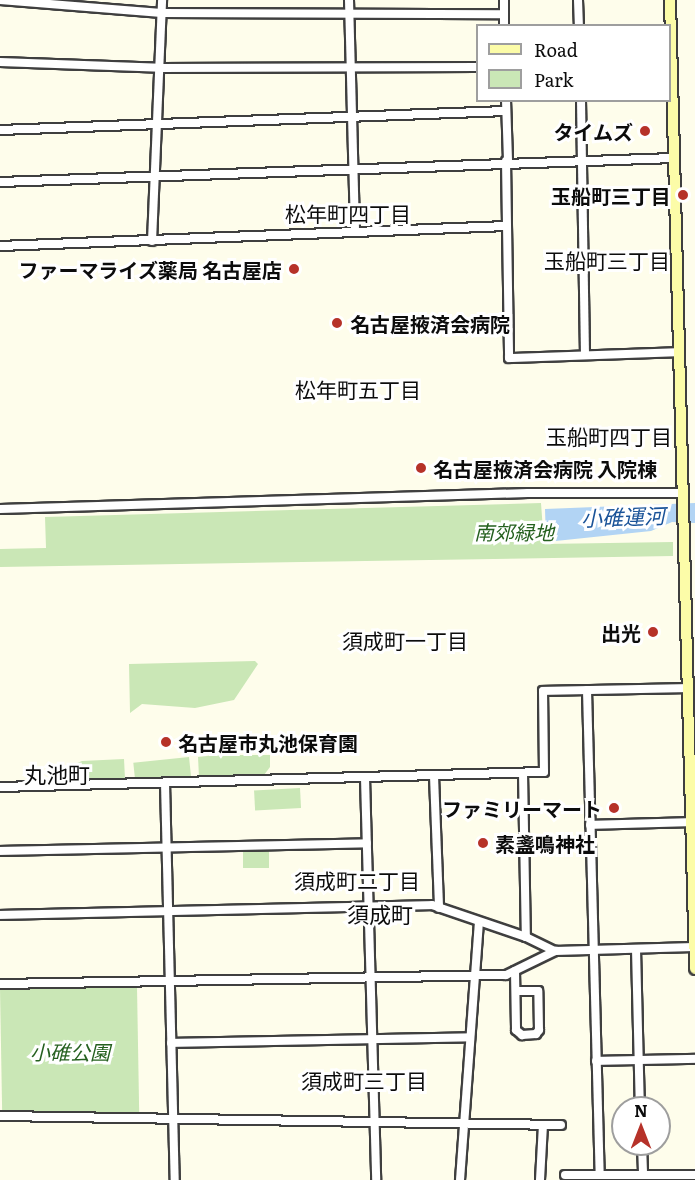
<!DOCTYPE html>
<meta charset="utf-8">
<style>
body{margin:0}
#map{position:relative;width:695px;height:1180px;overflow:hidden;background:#fefdeb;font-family:Literata,"Noto Sans JP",serif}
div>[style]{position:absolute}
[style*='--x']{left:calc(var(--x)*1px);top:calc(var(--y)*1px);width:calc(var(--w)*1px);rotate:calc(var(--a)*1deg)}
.green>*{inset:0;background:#cae7b6;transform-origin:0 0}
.water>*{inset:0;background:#b2d4f4}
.roads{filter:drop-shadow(2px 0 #3f3f3f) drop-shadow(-2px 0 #3f3f3f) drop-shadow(0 2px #3f3f3f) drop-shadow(0 -2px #3f3f3f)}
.street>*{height:8px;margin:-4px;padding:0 4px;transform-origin:4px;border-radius:4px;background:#fff}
.secondary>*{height:10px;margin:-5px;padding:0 5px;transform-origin:5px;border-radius:5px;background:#fcfca8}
.dots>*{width:16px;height:16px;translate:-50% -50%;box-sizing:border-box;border:3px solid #fff;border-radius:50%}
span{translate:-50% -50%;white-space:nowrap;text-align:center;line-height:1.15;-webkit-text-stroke:6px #fff;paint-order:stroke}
.poi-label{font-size:20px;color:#0c0c0c;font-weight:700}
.right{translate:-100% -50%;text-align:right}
.left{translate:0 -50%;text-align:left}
.park-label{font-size:20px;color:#25601f;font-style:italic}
.neighbourhood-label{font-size:21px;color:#0c0c0c}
.water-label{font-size:21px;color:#1a5398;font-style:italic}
.quarter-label{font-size:22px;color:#0c0c0c}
.legend{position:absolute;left:476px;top:24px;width:195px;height:78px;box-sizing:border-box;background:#fff;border:2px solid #9e9e9e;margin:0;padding:8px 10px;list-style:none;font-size:18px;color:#0c0c0c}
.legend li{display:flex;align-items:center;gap:12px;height:30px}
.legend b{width:30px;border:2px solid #9e9e9e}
.north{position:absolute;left:611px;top:1096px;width:60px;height:60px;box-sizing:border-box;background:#fff;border:2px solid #9e9e9e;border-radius:50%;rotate:0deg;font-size:16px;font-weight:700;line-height:24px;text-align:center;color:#0c0c0c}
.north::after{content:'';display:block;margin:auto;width:21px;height:27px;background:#b63229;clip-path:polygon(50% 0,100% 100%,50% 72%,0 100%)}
</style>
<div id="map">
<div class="green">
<div style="clip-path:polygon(541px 503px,544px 544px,673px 542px,673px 556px,0 567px,0 549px,46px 548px,45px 517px)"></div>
<div style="clip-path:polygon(255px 661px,258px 664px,234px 700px,195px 708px,142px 704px,130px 713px,129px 664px)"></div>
<div style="clip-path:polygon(216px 755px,270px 755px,270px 767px,264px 775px,199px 777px,198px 757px)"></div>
<div style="left:189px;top:757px;width:20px;height:56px;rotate:84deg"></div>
<div style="clip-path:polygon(124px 759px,125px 779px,79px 780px,73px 773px,75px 764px,82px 761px)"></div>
<div style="left:300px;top:788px;width:20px;height:46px;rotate:87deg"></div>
<div style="left:269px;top:850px;width:18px;height:26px;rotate:90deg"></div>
<div style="left:137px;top:987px;width:128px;height:137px;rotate:89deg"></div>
</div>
<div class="water">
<div style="clip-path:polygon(695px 503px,695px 523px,672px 522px,651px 531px,546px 542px,545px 509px)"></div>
</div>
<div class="roads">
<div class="street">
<div style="--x:0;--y:0;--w:162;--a:4.6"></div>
<div style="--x:161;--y:13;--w:343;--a:0.2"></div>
<div style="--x:349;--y:0;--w:232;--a:88.5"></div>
<div style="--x:504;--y:0;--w:26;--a:90"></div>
<div style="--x:578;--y:0;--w:26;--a:88"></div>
<div style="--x:0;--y:62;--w:160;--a:2.1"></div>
<div style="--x:160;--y:68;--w:318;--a:-0.2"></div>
<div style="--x:506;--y:100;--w:61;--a:88.1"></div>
<div style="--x:581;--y:100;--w:255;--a:89.1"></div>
<div style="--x:0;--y:130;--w:506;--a:-2.15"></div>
<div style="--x:506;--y:161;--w:197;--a:89.1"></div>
<div style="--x:509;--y:358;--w:170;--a:-2"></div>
<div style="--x:0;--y:182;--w:673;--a:-2.04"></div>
<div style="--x:152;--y:241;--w:241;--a:-87.6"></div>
<div style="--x:0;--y:246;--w:507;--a:-2.26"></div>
<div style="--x:0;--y:509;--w:528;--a:-1.74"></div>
<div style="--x:528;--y:493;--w:154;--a:0"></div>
<div style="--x:587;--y:690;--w:485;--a:88.5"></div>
<div style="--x:523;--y:773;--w:164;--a:89"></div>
<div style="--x:434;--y:776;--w:132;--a:87.8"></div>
<div style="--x:365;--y:778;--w:402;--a:88.4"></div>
<div style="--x:165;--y:783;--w:397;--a:88.6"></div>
<div style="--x:0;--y:787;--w:544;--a:-1.58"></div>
<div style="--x:544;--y:772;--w:81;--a:-90.7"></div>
<div style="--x:543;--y:691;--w:144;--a:-1.2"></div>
<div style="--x:590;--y:825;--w:101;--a:-1.7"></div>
<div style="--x:0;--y:851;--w:367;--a:-1.2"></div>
<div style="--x:0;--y:915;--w:432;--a:-1.3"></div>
<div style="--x:432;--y:905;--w:99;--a:18.8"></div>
<div style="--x:526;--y:937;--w:32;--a:26"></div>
<div style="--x:555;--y:951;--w:139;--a:-1.6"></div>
<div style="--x:636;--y:949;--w:159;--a:88.6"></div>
<div style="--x:515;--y:971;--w:59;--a:89"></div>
<div style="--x:516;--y:1030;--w:8;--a:40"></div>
<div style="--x:522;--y:1035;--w:14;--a:-4"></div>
<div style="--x:536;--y:1034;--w:5;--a:-53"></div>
<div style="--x:539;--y:1030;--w:39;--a:-91"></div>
<div style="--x:538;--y:991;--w:22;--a:180"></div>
<div style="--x:0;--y:984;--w:506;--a:-1.02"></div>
<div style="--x:506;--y:975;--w:55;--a:-26.1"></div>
<div style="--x:171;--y:1043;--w:299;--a:-1.1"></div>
<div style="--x:596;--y:1061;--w:99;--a:-1.2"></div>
<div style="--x:0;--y:1116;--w:561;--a:0.92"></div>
<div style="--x:642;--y:1144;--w:31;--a:88"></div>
<div style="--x:565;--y:1175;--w:130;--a:0"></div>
<div style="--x:460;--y:1180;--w:257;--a:-85.8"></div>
<div style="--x:540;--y:1180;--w:55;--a:-86.9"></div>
</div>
<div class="secondary">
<div style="--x:670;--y:0;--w:969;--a:88.52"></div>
</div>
</div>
<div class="dots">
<div style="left:645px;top:131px;background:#b63229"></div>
<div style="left:683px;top:195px;background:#b63229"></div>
<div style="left:294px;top:269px;background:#b63229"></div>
<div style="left:337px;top:323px;background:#b63229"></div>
<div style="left:421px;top:468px;background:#b63229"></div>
<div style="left:653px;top:632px;background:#b63229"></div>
<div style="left:166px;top:742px;background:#b63229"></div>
<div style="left:614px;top:808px;background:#b63229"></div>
<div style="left:483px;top:843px;background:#b63229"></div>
</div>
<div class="poi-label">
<span class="right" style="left:633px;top:131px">タイムズ</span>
<span class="right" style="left:671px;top:195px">玉船町三丁目</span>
<span class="right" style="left:282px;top:269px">ファーマライズ薬局 名古屋店</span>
<span class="left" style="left:350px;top:323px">名古屋掖済会病院</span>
<span class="left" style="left:433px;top:468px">名古屋掖済会病院 入院棟</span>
<span class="right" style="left:641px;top:632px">出光</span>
<span class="left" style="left:178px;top:742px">名古屋市丸池保育園</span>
<span class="right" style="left:602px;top:808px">ファミリーマート</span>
<span class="left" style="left:495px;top:843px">素盞鳴神社</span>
</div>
<div class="park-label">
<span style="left:514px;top:531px">南郊緑地</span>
<span style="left:70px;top:1051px">小碓公園</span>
</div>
<div class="neighbourhood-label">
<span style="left:348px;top:213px">松年町四丁目</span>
<span style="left:607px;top:260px">玉船町三丁目</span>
<span style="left:358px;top:389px">松年町五丁目</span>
<span style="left:609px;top:436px">玉船町四丁目</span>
<span style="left:405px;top:640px">須成町一丁目</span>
<span style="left:357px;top:880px">須成町二丁目</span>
<span style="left:364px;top:1080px">須成町三丁目</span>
</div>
<div class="water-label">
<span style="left:623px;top:516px;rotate:-2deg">小碓運河</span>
</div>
<div class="quarter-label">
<span style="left:57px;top:774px">丸池町</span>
<span style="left:380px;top:914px">須成町</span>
</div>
<ul class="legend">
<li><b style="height:8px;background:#fcfca8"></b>Road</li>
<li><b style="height:16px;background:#cae7b6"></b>Park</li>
</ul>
<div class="north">N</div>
</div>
